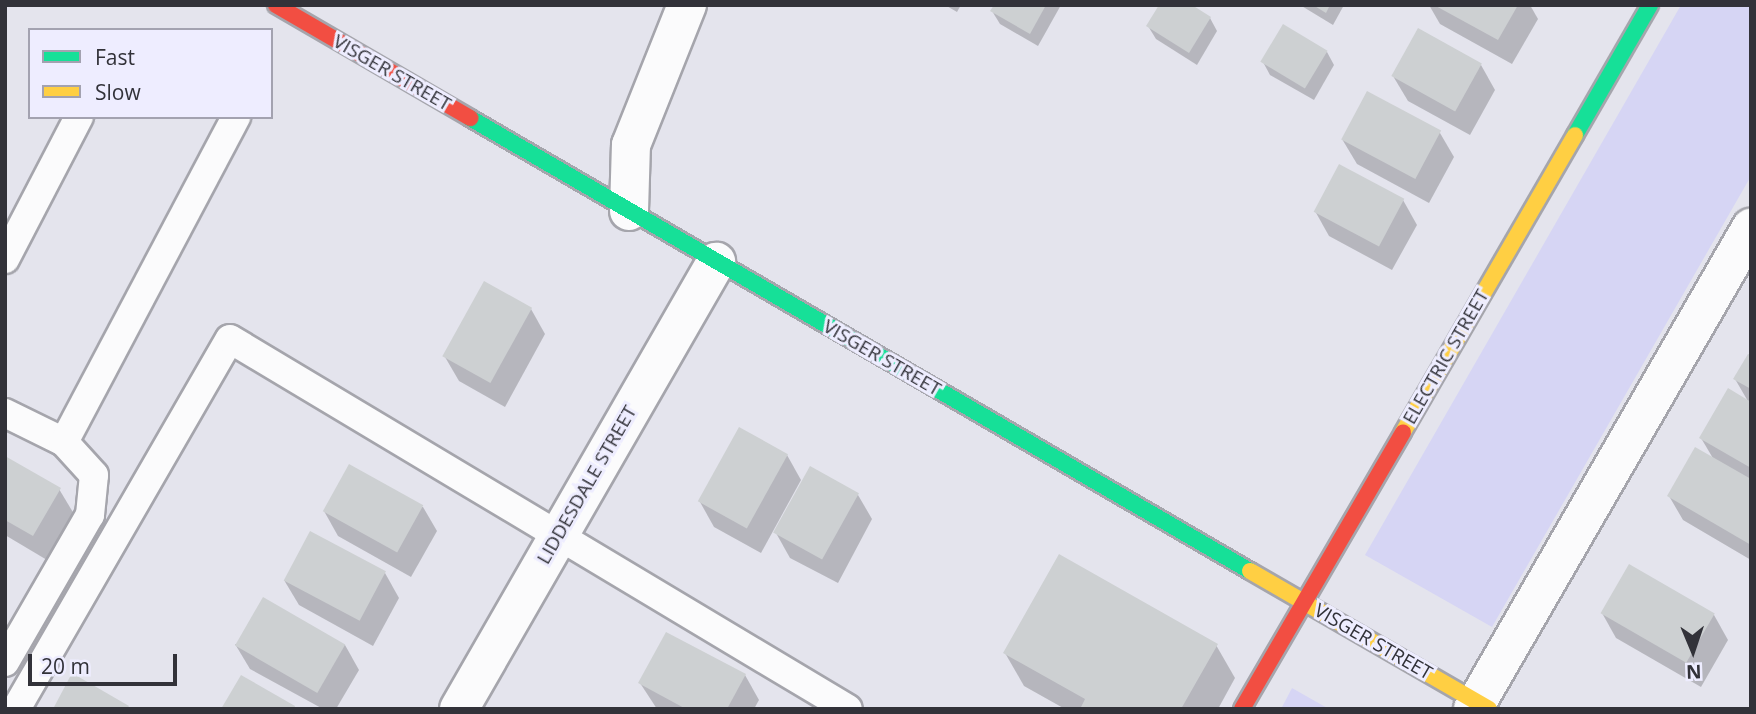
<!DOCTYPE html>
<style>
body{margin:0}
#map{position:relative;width:1756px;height:714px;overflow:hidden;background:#e4e4ed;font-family:"Open Sans",sans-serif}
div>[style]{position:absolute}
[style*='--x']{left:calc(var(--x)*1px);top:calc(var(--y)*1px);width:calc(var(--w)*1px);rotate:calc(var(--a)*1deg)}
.green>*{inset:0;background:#d6d5f4}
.shadow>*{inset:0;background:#0003}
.building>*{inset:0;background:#cdd0d2;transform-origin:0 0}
.roads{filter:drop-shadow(2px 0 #a5a5ac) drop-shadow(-2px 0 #a5a5ac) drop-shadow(0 2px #a5a5ac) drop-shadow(0 -2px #a5a5ac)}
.lane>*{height:28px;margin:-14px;padding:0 14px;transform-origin:14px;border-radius:14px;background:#fbfbfc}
.street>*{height:38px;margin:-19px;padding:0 19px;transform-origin:19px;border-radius:19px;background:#fbfbfc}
.fast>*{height:16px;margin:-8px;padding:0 8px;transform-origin:8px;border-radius:8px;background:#16e098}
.slow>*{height:16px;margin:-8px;padding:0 8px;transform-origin:8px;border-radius:8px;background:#ffcf43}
.jam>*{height:16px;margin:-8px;padding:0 8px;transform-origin:8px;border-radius:8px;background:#f24e42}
span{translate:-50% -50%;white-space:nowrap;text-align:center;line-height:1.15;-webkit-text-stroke:6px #eeedff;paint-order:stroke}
.street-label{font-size:19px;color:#323239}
.frame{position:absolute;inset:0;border:7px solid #323239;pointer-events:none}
.legend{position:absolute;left:28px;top:28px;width:245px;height:91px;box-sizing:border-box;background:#eeedff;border:2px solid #a3a2b0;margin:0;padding:9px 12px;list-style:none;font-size:21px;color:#323239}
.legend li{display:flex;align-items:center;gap:14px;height:35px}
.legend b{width:35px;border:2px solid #a3a2b0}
.north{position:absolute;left:1658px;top:616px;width:70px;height:70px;-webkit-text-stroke:5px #eeedff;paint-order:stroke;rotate:178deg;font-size:19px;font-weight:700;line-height:28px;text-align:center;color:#323239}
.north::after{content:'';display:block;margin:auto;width:24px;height:32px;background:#323239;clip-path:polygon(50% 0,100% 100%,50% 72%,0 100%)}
.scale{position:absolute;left:28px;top:654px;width:149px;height:32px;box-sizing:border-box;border:4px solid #323239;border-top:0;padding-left:9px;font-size:21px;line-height:24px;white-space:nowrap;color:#323239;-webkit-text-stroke:5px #eeedff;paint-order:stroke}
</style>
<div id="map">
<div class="green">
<div style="clip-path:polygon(1681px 5px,1751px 5px,1751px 176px,1492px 627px,1365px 555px)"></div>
<div style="clip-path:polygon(1292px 688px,1329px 709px,1281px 709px)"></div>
</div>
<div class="shadow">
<div style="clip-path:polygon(945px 5px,961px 5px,957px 12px)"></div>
<div style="clip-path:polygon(996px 5px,1061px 5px,1038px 46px,1000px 24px,992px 11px)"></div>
<div style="clip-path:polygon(1300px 5px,1344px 5px,1333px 25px)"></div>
<div style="clip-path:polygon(1429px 5px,1530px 5px,1538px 19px,1512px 64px,1440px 24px)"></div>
<div style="clip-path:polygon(1210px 18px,1217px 31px,1197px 65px,1156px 39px,1148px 26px)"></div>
<div style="clip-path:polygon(1327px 52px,1334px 65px,1314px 100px,1270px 75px,1263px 62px)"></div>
<div style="clip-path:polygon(1481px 65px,1495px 90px,1470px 135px,1408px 101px,1393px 76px)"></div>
<div style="clip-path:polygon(1440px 133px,1454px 157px,1429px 203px,1357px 164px,1342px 139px)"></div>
<div style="clip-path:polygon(1403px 200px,1417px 225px,1392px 270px,1329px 236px,1315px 211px)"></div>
<div style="clip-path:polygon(531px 309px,545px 334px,505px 407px,459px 381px,445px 357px)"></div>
<div style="clip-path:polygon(1751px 357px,1751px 560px,1683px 520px,1669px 496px,1714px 460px,1701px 438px,1749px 403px,1735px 379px)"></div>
<div style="clip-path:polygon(787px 455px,801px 480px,761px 553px,714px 527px,700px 502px)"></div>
<div style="clip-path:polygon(5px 458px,59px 489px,74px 514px,47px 560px,5px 535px)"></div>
<div style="clip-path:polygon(811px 469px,858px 495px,872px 519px,838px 583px,790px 558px,776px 533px)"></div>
<div style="clip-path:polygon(423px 507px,437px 531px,411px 577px,338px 536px,324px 511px)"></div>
<div style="clip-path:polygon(385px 573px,399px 598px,373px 646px,299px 605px,284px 580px)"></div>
<div style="clip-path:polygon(1602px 613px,1714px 615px,1728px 640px,1701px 687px,1616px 638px)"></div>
<div style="clip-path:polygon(235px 644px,345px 645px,359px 670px,336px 709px,323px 709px,250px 669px)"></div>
<div style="clip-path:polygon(1216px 645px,1235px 678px,1218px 709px,1065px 709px,1024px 686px,1005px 653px)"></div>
<div style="clip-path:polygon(745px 675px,759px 700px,754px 709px,657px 709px,640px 683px)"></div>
</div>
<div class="building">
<div style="clip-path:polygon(994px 5px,1046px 5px,1030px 34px,990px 11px)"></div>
<div style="clip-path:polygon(1159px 5px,1192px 5px,1211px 17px,1189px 53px,1146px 26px)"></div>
<div style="clip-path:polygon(1313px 5px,1330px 5px,1326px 13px)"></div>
<div style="clip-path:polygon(1434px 5px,1518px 5px,1498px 40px)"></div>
<div style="left:1283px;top:24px;width:52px;height:44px;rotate:31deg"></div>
<div style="left:1418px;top:28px;width:73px;height:55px;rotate:29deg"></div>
<div style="left:1367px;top:91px;width:84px;height:55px;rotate:28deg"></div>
<div style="left:1339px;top:164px;width:74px;height:54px;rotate:28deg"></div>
<div style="left:484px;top:281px;width:55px;height:86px;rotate:29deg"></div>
<div style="clip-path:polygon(1748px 354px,1751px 355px,1751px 389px,1733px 379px)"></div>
<div style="clip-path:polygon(1728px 388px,1751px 402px,1751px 468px,1699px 438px)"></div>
<div style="left:739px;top:427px;width:56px;height:85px;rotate:29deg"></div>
<div style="clip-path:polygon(1695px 447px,1751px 479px,1751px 545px,1667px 496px)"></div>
<div style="clip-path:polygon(5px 456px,61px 488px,33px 536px,5px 520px)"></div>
<div style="left:349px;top:464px;width:85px;height:54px;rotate:29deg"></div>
<div style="left:810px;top:466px;width:56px;height:76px;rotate:29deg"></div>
<div style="left:310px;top:531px;width:86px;height:56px;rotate:28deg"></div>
<div style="clip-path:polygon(1059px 554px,1218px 644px,1181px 709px,1080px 709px,1085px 699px,1003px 653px)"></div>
<div style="left:1629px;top:564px;width:99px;height:57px;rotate:30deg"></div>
<div style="left:263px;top:597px;width:95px;height:56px;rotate:30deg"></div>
<div style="clip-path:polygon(666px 632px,746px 674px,727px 709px,686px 709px,638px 683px)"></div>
<div style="clip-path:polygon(72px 673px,129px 706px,127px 709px,53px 709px)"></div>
<div style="clip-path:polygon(241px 675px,295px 706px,294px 709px,221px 709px)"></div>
</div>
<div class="roads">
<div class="lane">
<div style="--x:5;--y:259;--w:160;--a:-62.5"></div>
<div style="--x:5;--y:413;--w:66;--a:26.2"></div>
<div style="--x:64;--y:442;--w:368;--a:-62.1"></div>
<div style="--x:5;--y:662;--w:170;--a:-60"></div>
<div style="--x:90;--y:515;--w:40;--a:-84.3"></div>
<div style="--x:94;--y:475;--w:45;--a:-132.3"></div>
<div style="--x:16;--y:709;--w:427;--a:-60"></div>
<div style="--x:230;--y:339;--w:720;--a:30.91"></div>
</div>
<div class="street">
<div style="--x:629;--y:211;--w:66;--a:-88.3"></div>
<div style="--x:631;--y:145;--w:151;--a:-68.2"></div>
<div style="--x:459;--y:709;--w:516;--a:-60.1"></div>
<div style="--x:1473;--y:709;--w:556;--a:-59.97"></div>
</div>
<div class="fast">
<div style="--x:470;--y:118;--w:902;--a:30.15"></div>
<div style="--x:1575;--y:135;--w:150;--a:-60"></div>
</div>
<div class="slow">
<div style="--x:1403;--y:432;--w:343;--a:-59.9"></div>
<div style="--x:1250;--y:571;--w:276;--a:30"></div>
</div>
<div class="jam">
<div style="--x:276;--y:5;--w:225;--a:30.2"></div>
<div style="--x:1242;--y:709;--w:320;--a:-59.8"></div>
</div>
</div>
<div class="street-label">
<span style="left:392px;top:73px;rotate:30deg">VISGER STREET</span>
<span style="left:1446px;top:357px;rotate:-60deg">ELECTRIC STREET</span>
<span style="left:882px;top:358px;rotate:30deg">VISGER STREET</span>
<span style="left:587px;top:485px;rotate:-60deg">LIDDESDALE STREET</span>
<span style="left:1373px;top:642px;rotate:30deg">VISGER STREET</span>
</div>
<div class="frame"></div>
<ul class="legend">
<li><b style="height:9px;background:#16e098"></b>Fast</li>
<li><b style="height:9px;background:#ffcf43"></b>Slow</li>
</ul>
<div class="north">N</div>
<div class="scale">20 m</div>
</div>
